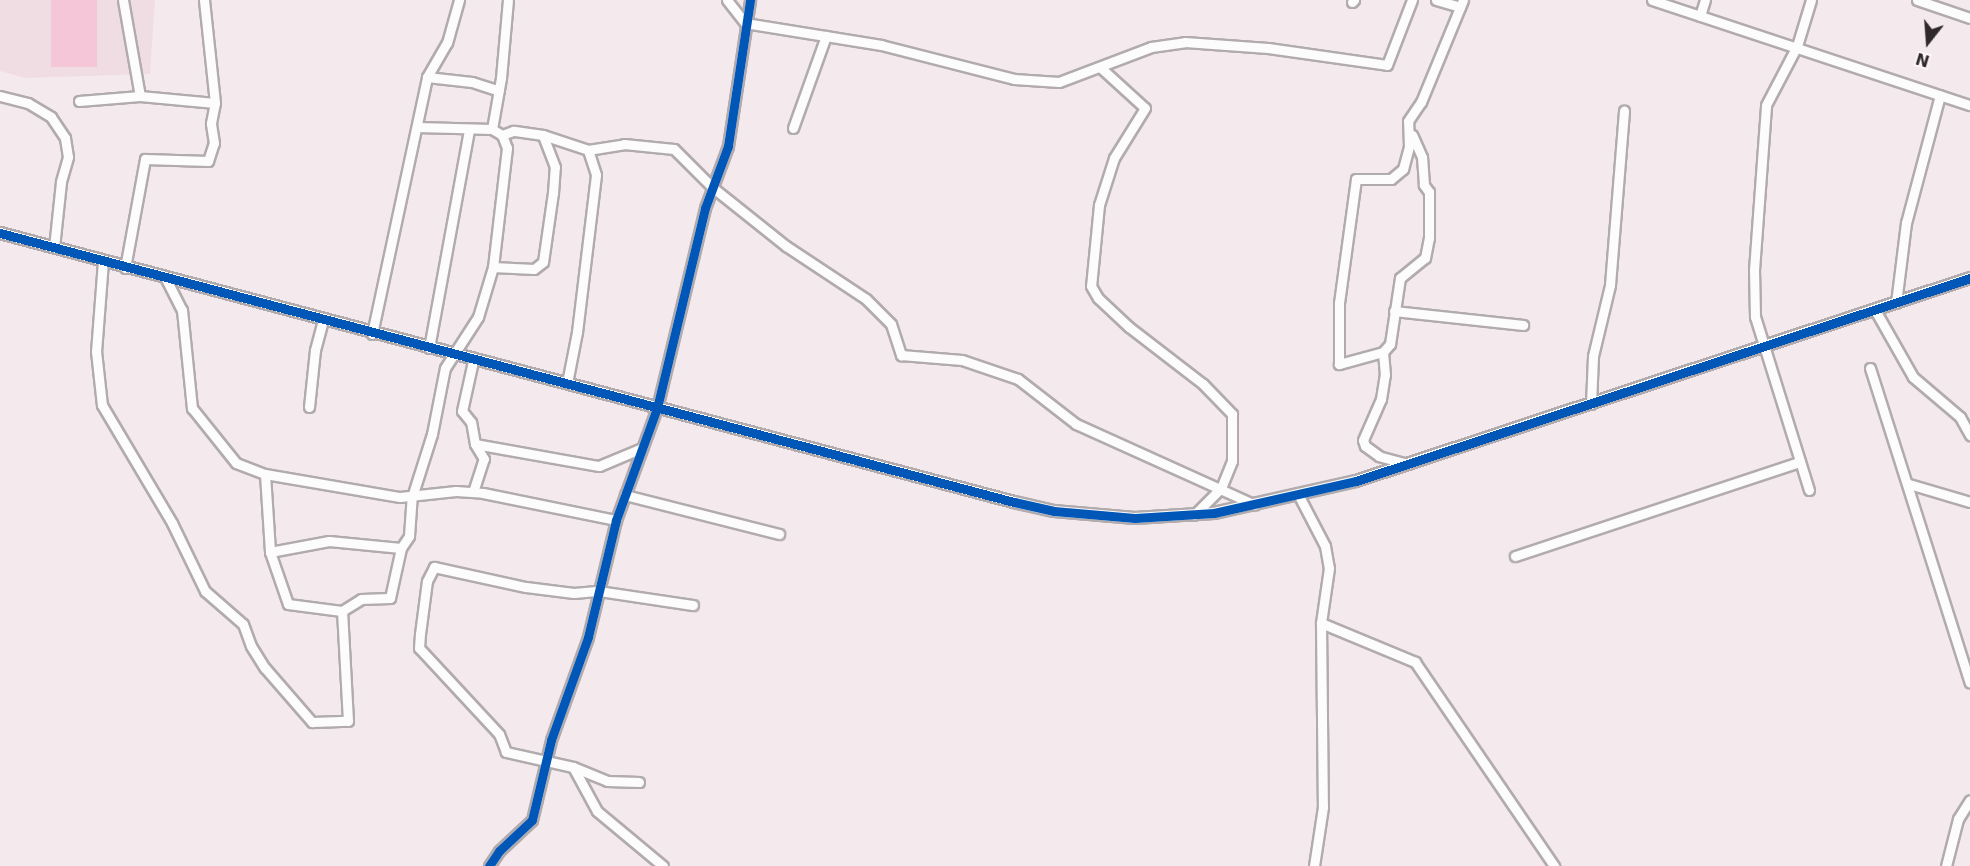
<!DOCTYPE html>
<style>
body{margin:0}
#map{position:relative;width:1970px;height:866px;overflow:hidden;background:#f4eaed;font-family:"DejaVu Sans",sans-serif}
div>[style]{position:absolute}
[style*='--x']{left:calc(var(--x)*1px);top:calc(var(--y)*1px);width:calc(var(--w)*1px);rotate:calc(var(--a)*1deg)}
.built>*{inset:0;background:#f0dde4}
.green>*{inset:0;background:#f5c5d8;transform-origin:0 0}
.roads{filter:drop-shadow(2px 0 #b2abad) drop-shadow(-2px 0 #b2abad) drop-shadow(0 2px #b2abad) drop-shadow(0 -2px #b2abad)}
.minor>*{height:9px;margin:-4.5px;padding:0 4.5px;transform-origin:4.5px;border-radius:4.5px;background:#fdfcfc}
.tertiary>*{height:10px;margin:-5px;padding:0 5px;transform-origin:5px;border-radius:5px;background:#fdfcfc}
.cycleway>*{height:9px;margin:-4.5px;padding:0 4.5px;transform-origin:4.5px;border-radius:4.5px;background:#0057b8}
span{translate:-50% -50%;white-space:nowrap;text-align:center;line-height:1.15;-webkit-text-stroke:5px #fef6f9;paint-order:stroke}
.north{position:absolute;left:1898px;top:12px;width:60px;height:60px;-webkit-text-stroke:4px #fef6f9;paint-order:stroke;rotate:197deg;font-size:16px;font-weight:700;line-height:24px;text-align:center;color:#30292b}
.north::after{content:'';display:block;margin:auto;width:21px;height:27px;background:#30292b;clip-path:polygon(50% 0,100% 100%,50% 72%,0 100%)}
</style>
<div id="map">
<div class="built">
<div style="clip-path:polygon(0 0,155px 0,150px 74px,25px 78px,0 71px)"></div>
</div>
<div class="green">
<div style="left:51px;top:0;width:46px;height:67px"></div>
</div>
<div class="roads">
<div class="minor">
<div style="--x:123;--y:0;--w:97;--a:80"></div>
<div style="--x:727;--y:0;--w:29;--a:52"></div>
<div style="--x:745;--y:23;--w:138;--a:9.2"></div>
<div style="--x:881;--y:45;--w:137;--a:14.3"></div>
<div style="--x:1014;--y:79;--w:45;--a:3.8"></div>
<div style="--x:1059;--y:82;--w:98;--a:-20.8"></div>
<div style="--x:1151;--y:47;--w:34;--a:-8"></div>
<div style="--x:1185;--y:42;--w:83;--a:4.1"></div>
<div style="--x:1268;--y:48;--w:120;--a:8.1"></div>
<div style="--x:1387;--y:65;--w:70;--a:-69"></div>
<div style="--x:1436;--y:0;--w:25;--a:16"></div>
<div style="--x:1652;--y:0;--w:335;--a:18.3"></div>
<div style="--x:1917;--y:0;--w:56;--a:18.8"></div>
<div style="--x:1352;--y:2;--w:3;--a:-45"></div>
<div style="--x:1700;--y:16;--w:17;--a:-73"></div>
<div style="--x:1101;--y:68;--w:59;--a:42.3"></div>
<div style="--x:1145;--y:108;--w:59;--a:121.8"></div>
<div style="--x:1114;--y:158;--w:49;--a:107.7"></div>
<div style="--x:1099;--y:205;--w:81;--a:95.6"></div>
<div style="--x:1091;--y:286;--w:14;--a:60"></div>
<div style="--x:1098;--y:298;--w:42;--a:43.1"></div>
<div style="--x:1129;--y:327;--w:93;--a:37.6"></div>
<div style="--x:1203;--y:384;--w:42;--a:46"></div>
<div style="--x:1232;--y:414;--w:47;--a:90"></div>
<div style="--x:1232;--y:461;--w:29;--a:112"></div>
<div style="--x:1221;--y:488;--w:38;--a:135"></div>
<div style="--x:427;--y:77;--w:45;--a:6.3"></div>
<div style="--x:472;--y:82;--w:28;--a:18"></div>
<div style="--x:0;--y:96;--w:29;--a:14"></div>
<div style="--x:28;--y:103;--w:27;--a:31"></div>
<div style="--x:51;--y:117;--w:25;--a:56"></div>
<div style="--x:65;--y:138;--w:19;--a:81"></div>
<div style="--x:68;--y:157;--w:26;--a:106"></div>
<div style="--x:61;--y:182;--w:65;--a:96.1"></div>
<div style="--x:79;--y:101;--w:61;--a:-4.7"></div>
<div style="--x:140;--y:96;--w:75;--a:5.3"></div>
<div style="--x:417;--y:127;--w:75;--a:1.5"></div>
<div style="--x:793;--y:128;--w:98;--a:-70.3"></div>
<div style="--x:543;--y:135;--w:47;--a:18.4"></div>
<div style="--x:588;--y:150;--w:26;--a:72"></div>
<div style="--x:596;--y:175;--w:158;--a:96.9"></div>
<div style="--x:577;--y:332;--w:52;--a:101.1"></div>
<div style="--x:588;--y:150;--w:36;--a:-9"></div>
<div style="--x:624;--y:144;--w:50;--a:5.7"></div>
<div style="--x:674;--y:149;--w:54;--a:45"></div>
<div style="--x:712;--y:187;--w:95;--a:38.6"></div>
<div style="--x:786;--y:246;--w:96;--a:33.5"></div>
<div style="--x:866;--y:299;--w:35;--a:45"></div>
<div style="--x:891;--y:324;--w:33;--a:72"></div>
<div style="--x:901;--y:355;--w:61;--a:4.7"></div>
<div style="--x:962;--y:360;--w:59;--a:18.7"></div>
<div style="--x:1018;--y:379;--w:73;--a:37.8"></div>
<div style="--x:1076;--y:424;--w:196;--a:24.3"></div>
<div style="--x:103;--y:261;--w:90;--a:94.4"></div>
<div style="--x:96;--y:351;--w:54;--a:83.7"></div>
<div style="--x:102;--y:405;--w:137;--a:59.3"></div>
<div style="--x:172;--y:523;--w:76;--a:64.1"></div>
<div style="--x:205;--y:591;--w:50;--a:41"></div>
<div style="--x:243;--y:624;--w:23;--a:70"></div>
<div style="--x:251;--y:646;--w:26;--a:58"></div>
<div style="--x:265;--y:668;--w:72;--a:49"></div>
<div style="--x:312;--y:722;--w:36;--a:-2"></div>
<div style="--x:348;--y:721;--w:110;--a:-93.1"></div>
<div style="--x:493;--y:267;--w:41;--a:2.8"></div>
<div style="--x:534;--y:269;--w:11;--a:-38"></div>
<div style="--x:543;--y:262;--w:70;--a:-81.8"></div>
<div style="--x:553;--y:193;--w:26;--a:-86"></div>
<div style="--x:555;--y:167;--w:34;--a:-111"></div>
<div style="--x:543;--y:135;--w:30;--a:-172"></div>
<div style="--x:513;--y:131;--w:12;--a:160"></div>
<div style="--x:125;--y:268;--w:111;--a:-79.6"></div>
<div style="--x:145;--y:159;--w:63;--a:1.8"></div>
<div style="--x:208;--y:161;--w:19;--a:-72"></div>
<div style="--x:214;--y:143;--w:20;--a:-99"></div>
<div style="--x:211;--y:123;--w:20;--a:-79"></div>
<div style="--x:215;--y:103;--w:104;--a:-96.1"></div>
<div style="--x:166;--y:279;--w:35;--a:63"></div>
<div style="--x:182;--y:310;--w:99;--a:84.2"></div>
<div style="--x:192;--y:408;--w:70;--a:51.3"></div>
<div style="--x:236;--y:463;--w:31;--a:21"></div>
<div style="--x:265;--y:474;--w:78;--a:86.3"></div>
<div style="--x:270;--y:552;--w:55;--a:70.9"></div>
<div style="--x:288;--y:604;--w:54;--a:7.4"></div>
<div style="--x:342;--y:611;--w:22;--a:-32"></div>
<div style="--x:361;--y:599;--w:29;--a:-2"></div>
<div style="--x:390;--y:598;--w:51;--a:-77.6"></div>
<div style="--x:1896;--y:303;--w:81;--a:-82.9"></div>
<div style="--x:1906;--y:223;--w:132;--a:-75.1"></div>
<div style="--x:1875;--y:310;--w:77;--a:60.4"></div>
<div style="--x:1913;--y:377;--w:62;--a:40.4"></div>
<div style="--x:1960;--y:417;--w:21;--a:61"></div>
<div style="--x:1394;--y:311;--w:130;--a:6.2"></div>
<div style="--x:372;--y:334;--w:263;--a:-77.9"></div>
<div style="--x:427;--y:77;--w:39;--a:-60"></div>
<div style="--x:447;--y:43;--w:45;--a:-74.4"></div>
<div style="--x:429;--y:348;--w:221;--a:-79.6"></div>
<div style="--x:1383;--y:352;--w:11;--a:-49"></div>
<div style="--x:1390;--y:344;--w:67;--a:-81.4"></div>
<div style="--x:1400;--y:278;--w:32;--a:-39"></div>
<div style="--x:1425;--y:258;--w:20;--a:-79"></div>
<div style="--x:1429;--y:238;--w:46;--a:-90"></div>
<div style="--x:1429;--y:192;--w:9;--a:-126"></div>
<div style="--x:1424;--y:185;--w:28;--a:-94"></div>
<div style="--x:1422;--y:157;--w:24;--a:-114"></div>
<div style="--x:1870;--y:368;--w:330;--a:72.4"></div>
<div style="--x:1591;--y:404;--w:48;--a:-87.6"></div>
<div style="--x:1593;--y:356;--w:73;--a:-76.5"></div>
<div style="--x:1610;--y:285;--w:175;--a:-85.4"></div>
<div style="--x:309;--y:407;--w:57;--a:-84"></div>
<div style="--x:315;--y:350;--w:30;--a:-75"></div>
<div style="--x:475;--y:444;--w:126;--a:10.1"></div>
<div style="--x:599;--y:466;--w:47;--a:-22.7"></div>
<div style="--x:1408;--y:464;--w:30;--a:-165"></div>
<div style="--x:1379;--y:456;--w:17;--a:-144"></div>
<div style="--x:1365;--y:446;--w:6;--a:-108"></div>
<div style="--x:1363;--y:440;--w:45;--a:-66.3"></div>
<div style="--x:1381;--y:399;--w:24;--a:-81"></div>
<div style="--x:1385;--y:375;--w:23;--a:-95"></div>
<div style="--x:1383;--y:352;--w:46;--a:164.7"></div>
<div style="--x:1339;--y:364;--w:61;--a:-90"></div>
<div style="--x:1339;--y:303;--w:125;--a:-82.2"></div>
<div style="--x:1356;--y:179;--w:35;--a:0"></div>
<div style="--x:1391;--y:179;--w:16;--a:-40"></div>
<div style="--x:1403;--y:169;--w:24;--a:-75"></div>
<div style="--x:1409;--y:146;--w:25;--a:-92"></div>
<div style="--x:1408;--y:121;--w:23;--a:-56"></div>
<div style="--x:1421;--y:102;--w:110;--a:-67.6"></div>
<div style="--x:265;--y:474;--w:137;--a:9.7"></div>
<div style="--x:400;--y:497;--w:56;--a:-6.1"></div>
<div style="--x:456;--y:491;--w:27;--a:4"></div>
<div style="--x:483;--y:493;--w:136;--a:11.5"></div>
<div style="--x:1909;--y:484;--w:64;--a:16.4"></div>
<div style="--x:1809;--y:490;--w:181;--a:-107.3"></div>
<div style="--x:1755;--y:317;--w:47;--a:-91.2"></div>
<div style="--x:1754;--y:270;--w:165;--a:-85.8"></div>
<div style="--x:1766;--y:105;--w:67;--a:-62.3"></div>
<div style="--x:1797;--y:46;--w:48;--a:-73.1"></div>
<div style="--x:473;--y:492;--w:35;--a:-72"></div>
<div style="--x:484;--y:459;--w:17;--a:-121"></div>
<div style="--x:475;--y:444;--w:22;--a:-100"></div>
<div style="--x:471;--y:422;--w:14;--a:-129"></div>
<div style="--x:462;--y:411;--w:51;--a:-77.6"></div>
<div style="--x:625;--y:495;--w:159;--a:14.2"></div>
<div style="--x:1299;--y:496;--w:56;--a:62.5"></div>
<div style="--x:1325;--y:546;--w:22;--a:80"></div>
<div style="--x:1329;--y:568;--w:56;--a:98.3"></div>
<div style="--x:1321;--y:623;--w:184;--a:89.4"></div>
<div style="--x:1323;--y:807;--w:60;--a:98.7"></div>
<div style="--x:270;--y:552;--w:60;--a:-10.6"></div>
<div style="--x:329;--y:541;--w:72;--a:5.6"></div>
<div style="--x:401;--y:548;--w:14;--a:-56"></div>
<div style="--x:409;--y:536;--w:39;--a:-86"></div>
<div style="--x:412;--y:497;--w:66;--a:-72.4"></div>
<div style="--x:432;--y:434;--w:67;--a:-78.9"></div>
<div style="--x:445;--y:368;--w:61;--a:-57.1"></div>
<div style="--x:478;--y:317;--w:52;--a:-73.3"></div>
<div style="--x:493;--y:267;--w:120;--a:-83.3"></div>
<div style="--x:507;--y:148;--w:14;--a:-111"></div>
<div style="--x:502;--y:135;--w:12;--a:-149"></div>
<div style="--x:492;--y:129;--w:52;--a:-80"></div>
<div style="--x:501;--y:78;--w:78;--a:-84.9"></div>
<div style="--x:1515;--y:556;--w:300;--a:-18.3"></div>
<div style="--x:1321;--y:623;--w:102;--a:22.5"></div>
<div style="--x:1415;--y:662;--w:247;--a:55.7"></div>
<div style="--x:573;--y:767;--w:37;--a:22"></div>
<div style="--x:607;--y:781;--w:32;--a:2"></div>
<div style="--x:489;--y:866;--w:18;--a:-56"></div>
<div style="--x:499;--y:851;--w:45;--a:-43.2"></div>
<div style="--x:532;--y:820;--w:82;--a:-76.6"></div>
<div style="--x:551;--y:740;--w:109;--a:-70.2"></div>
<div style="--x:588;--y:637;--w:120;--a:-76.5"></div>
<div style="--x:616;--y:520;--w:119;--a:-69.9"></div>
<div style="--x:657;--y:408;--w:206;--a:-76.5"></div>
<div style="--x:705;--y:208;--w:66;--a:-69.6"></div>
<div style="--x:728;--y:146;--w:148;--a:-81.4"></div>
<div style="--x:663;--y:866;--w:86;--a:-140.2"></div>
<div style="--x:597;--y:811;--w:50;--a:-118.6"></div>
<div style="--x:573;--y:767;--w:69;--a:-167.4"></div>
<div style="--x:506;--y:752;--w:19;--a:-111"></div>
<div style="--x:499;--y:734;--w:117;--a:-132.9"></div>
<div style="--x:419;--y:648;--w:14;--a:-86"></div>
<div style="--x:420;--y:634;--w:53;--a:-82.5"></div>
<div style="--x:427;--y:581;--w:16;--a:-63"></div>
<div style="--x:434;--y:567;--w:94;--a:12.3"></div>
<div style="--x:526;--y:587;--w:48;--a:7.1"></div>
<div style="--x:574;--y:593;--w:25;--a:-5"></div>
<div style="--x:599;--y:591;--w:95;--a:8.5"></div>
<div style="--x:1946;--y:866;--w:49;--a:-75.7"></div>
<div style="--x:1958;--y:819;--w:22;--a:-58"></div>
</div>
<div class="tertiary">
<div style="--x:0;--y:233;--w:1049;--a:14.86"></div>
<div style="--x:1014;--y:502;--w:41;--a:12.7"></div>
<div style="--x:1054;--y:511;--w:81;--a:4.9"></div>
<div style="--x:1135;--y:518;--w:79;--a:-3.6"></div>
<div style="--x:1214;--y:513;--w:146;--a:-12.7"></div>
<div style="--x:1356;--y:481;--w:647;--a:-18.29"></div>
</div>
</div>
<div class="cycleway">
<div style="--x:0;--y:233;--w:1049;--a:14.86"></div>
<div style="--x:1014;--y:502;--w:41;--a:12.7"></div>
<div style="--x:1054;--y:511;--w:81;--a:4.9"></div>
<div style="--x:1135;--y:518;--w:79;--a:-3.6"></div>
<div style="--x:1214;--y:513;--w:146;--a:-12.7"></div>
<div style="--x:1356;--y:481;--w:647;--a:-18.29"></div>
<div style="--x:489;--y:866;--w:18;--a:-56"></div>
<div style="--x:499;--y:851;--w:45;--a:-43.2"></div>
<div style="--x:532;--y:820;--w:82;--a:-76.6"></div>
<div style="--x:551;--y:740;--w:109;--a:-70.2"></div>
<div style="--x:588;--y:637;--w:120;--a:-76.5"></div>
<div style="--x:616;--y:520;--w:119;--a:-69.9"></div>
<div style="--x:657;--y:408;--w:206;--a:-76.5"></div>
<div style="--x:705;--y:208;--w:66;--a:-69.6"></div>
<div style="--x:728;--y:146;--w:148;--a:-81.4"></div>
</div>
<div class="north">N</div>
</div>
